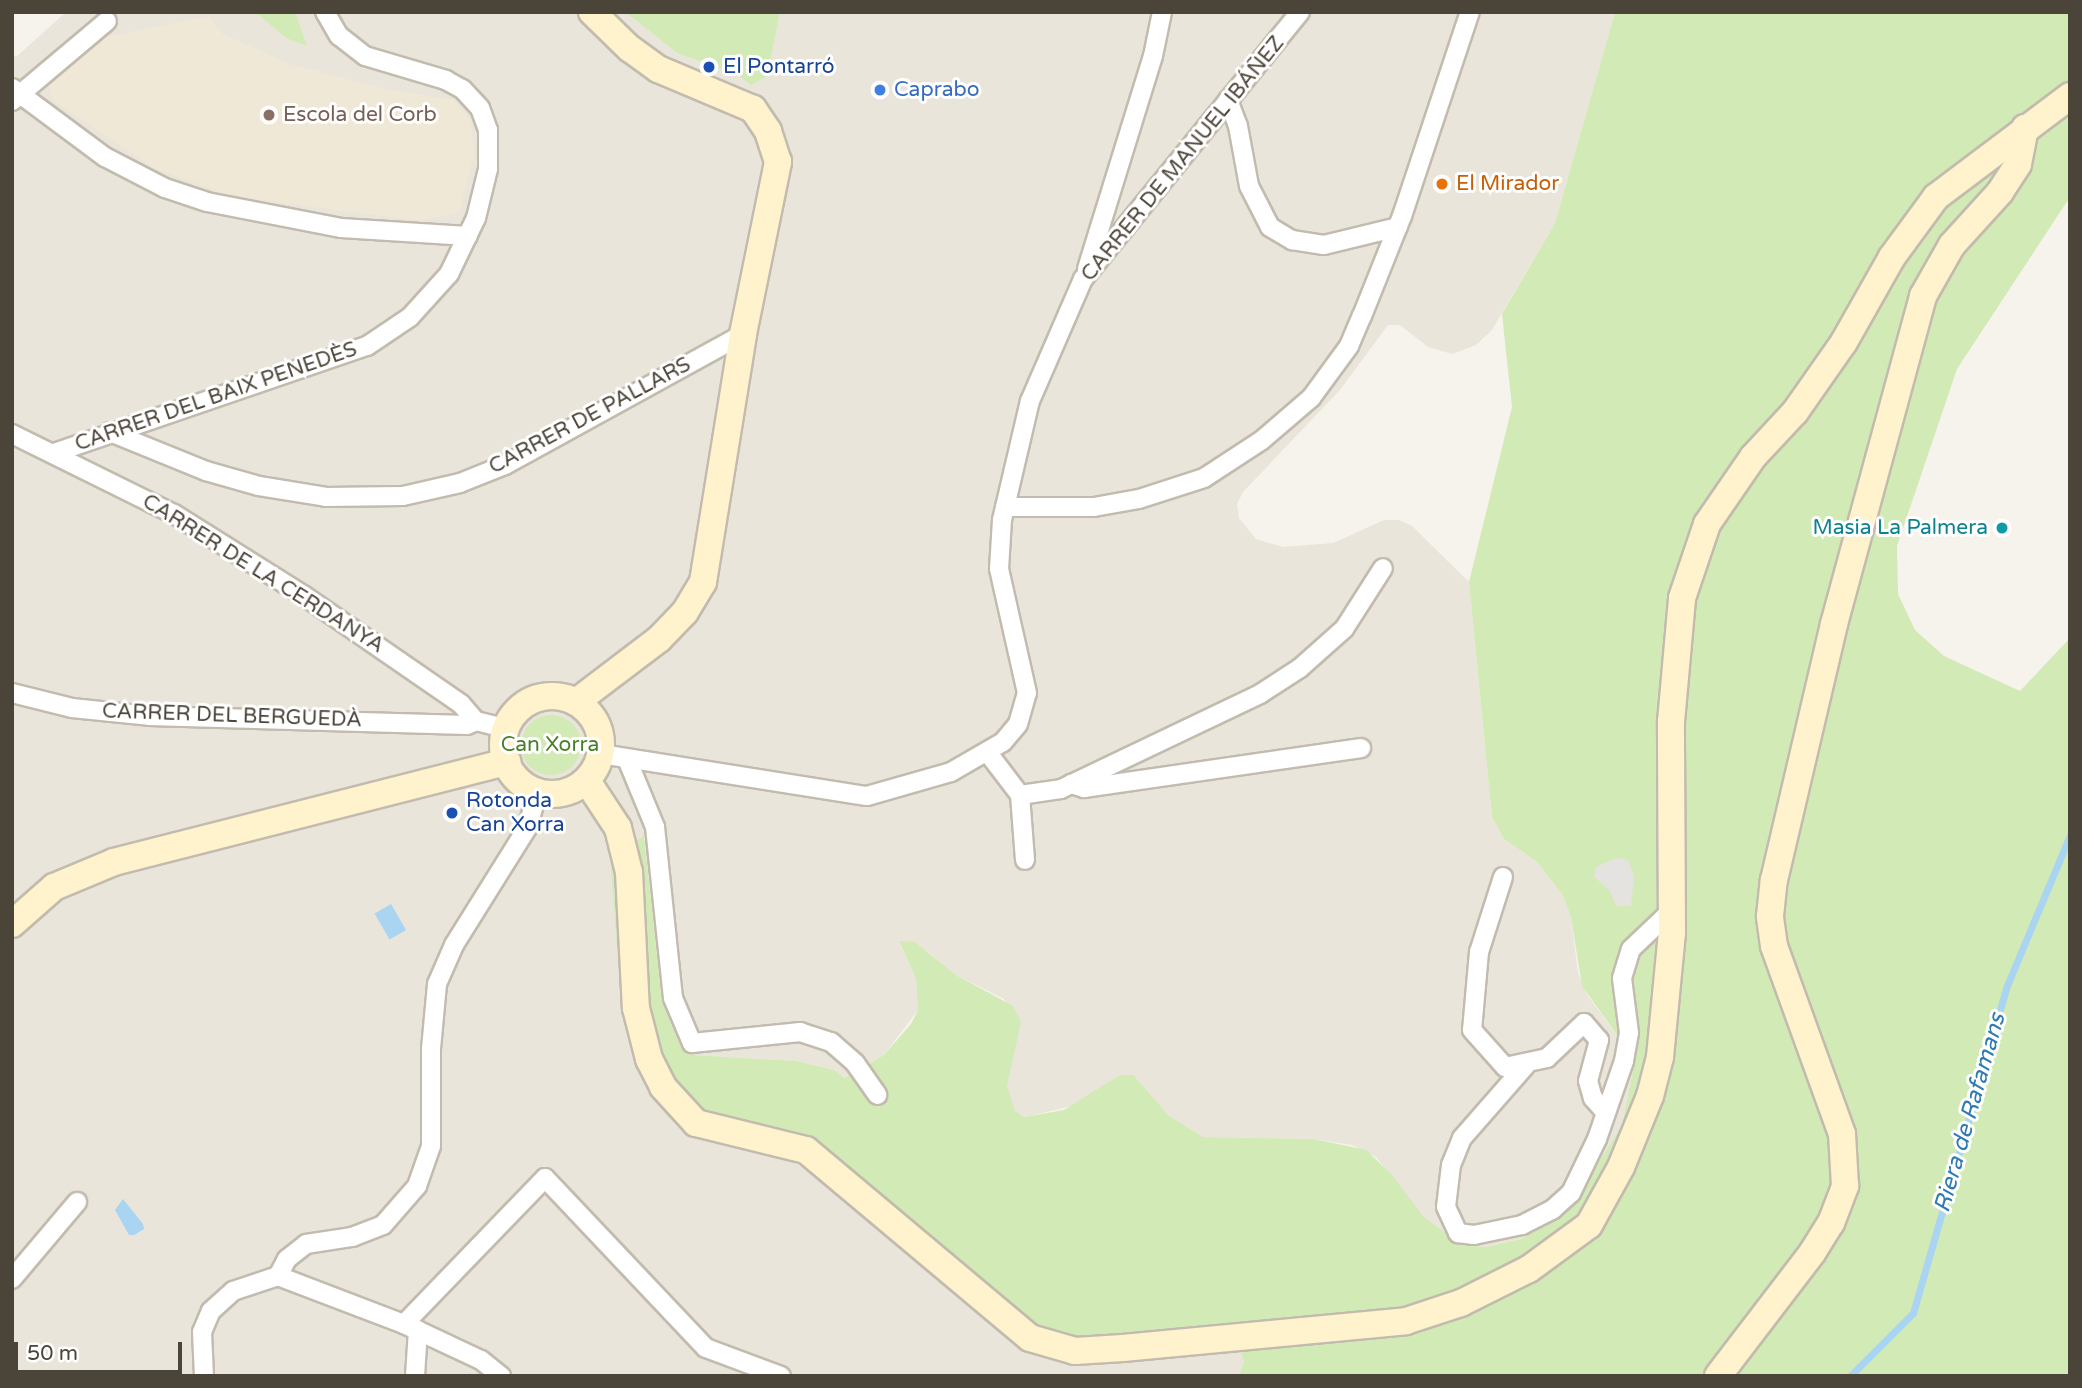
<!DOCTYPE html>
<meta charset="utf-8">
<style>
body{margin:0}
#map{position:relative;width:2082px;height:1388px;overflow:hidden;background:#f6f3ec;font-family:"Varela Round",sans-serif}
div>[style]{position:absolute}
[style*='--x']{left:calc(var(--x)*1px);top:calc(var(--y)*1px);width:calc(var(--w)*1px);rotate:calc(var(--a)*1deg)}
.residential>*{inset:0;background:#eae5da}
.education>*{inset:0;background:#efe8d6}
.green>*{inset:0;background:#d2eab5}
.round{border-radius:50%}
.parking>*{inset:0;background:#e5e3e0}
.water>*{inset:0;background:#a9d4f2;transform-origin:0 0}
.stream>*{height:7px;margin:-3.5px;padding:0 3.5px;transform-origin:3.5px;border-radius:3.5px;background:#a9d4f2}
.roads{filter:drop-shadow(2px 0 #c2bbae) drop-shadow(-2px 0 #c2bbae) drop-shadow(0 2px #c2bbae) drop-shadow(0 -2px #c2bbae)}
.street>*{height:18px;margin:-9px;padding:0 9px;transform-origin:9px;border-radius:9px;background:#fff}
.secondary>*{height:26px;margin:-13px;padding:0 13px;transform-origin:13px;border-radius:13px;background:#fff3cd}
.secondary>.ring{margin:-13px;padding:0;box-sizing:content-box;background:none;border:26px solid #fff3cd;border-radius:50%}
.dots>*{width:19px;height:19px;translate:-50% -50%;box-sizing:border-box;border:4px solid #fff;border-radius:50%}
span{translate:-50% -50%;white-space:nowrap;text-align:center;line-height:1.15;-webkit-text-stroke:6px #fff;paint-order:stroke}
.transit-label{font-size:21px;color:#164399}
.left{translate:0 -50%;text-align:left}
.shop-label{font-size:21px;color:#366cbe}
.education-label{font-size:21px;color:#785e54}
.street-label{font-size:21px;color:#4b4439}
.food-label{font-size:21px;color:#c56008}
.culture-label{font-size:21px;color:#0d838f}
.right{translate:-100% -50%;text-align:right}
.park-label{font-size:21px;color:#4a7f2a}
.water-label{font-size:23px;color:#2e7ab2;font-style:italic}
.frame{position:absolute;inset:0;border:14px solid #4b4439;pointer-events:none}
.scale{position:absolute;left:14px;top:1342px;width:168px;height:32px;box-sizing:border-box;border:4px solid #4b4439;border-top:0;padding-left:9px;font-size:21px;line-height:24px;white-space:nowrap;color:#4b4439;-webkit-text-stroke:5px #fff;paint-order:stroke}
</style>
<div id="map">
<div class="residential">
<div style="clip-path:polygon(66px 12px,255px 12px,286px 38px,299px 27px,295px 12px,625px 12px,677px 53px,739px 75px,777px 26px,780px 12px,1615px 12px,1555px 223px,1492px 330px,1476px 345px,1452px 354px,1428px 347px,1400px 325px,1388px 325px,1340px 390px,1243px 492px,1237px 504px,1239px 518px,1256px 539px,1283px 547px,1333px 543px,1384px 520px,1399px 520px,1412px 526px,1469px 582px,1492px 817px,1504px 839px,1537px 862px,1562px 894px,1571px 917px,1578px 973px,1588px 996px,1635px 1060px,1622px 1125px,1566px 1214px,1521px 1239px,1486px 1247px,1462px 1245px,1423px 1216px,1376px 1157px,1352px 1145px,1314px 1139px,1203px 1137px,1179px 1125px,1120px 1075px,1076px 1105px,1026px 1117px,1015px 1111px,1009px 1099px,1007px 1086px,1017px 1035px,1004px 999px,956px 975px,927px 951px,899px 942px,916px 979px,918px 1010px,884px 1055px,843px 1078px,834px 1070px,796px 1061px,693px 1055px,681px 1048px,662px 1002px,644px 837px,646px 1087px,668px 1117px,725px 1143px,779px 1154px,849px 1195px,1239px 1343px,1244px 1362px,1241px 1374px,12px 1376px,12px 53px,16px 57px)"></div>
</div>
<div class="education">
<div style="clip-path:polygon(209px 16px,222px 34px,292px 65px,390px 90px,453px 100px,470px 120px,474px 152px,459px 212px,419px 221px,232px 196px,156px 169px,51px 99px,50px 85px,105px 37px)"></div>
</div>
<div class="green">
<div style="clip-path:polygon(255px 12px,295px 12px,307px 46px,286px 38px)"></div>
<div style="clip-path:polygon(625px 12px,780px 12px,767px 76px,751px 85px,738px 75px,677px 53px)"></div>
<div style="clip-path:polygon(1615px 12px,2070px 12px,2070px 197px,1957px 369px,1897px 546px,1898px 594px,1915px 630px,1944px 656px,2020px 691px,2070px 638px,2070px 1376px,1239px 1376px,1244px 1362px,1238px 1344px,1083px 1359px,799px 1162px,703px 1138px,668px 1117px,646px 1087px,622px 1012px,610px 855px,644px 836px,662px 1002px,681px 1047px,693px 1055px,796px 1061px,834px 1070px,844px 1078px,884px 1055px,911px 1024px,918px 1010px,916px 979px,899px 941px,915px 942px,956px 975px,1013px 1006px,1021px 1021px,1007px 1086px,1015px 1111px,1025px 1117px,1064px 1110px,1120px 1075px,1133px 1075px,1169px 1116px,1203px 1137px,1314px 1139px,1366px 1150px,1392px 1175px,1423px 1216px,1462px 1245px,1486px 1247px,1521px 1239px,1566px 1214px,1622px 1125px,1635px 1060px,1582px 986px,1571px 917px,1562px 894px,1537px 862px,1504px 839px,1492px 817px,1469px 582px,1512px 407px,1502px 314px,1555px 223px)"></div>
<div class="round" style="left:521px;top:715px;width:60px;height:60px"></div>
</div>
<div class="parking">
<div style="clip-path:polygon(1617px 858px,1628px 860px,1634px 876px,1631px 906px,1616px 906px,1610px 891px,1594px 877px,1596px 867px)"></div>
</div>
<div class="water">
<div style="left:391px;top:904px;width:30px;height:19px;rotate:60deg"></div>
<div style="clip-path:polygon(123px 1199px,143px 1224px,144px 1229px,134px 1235px,129px 1235px,115px 1210px)"></div>
</div>
<div class="stream">
<div style="--x:1850;--y:1376;--w:89;--a:-45"></div>
<div style="--x:1913;--y:1313;--w:338;--a:-74"></div>
<div style="--x:2006;--y:988;--w:166;--a:-67.3"></div>
</div>
<div class="roads">
<div class="street">
<div style="--x:12;--y:88;--w:116;--a:36.6"></div>
<div style="--x:105;--y:157;--w:68;--a:27.3"></div>
<div style="--x:165;--y:188;--w:44;--a:18.4"></div>
<div style="--x:207;--y:202;--w:136;--a:11"></div>
<div style="--x:341;--y:228;--w:127;--a:3.6"></div>
<div style="--x:1228;--y:100;--w:28;--a:69"></div>
<div style="--x:1238;--y:126;--w:61;--a:79.6"></div>
<div style="--x:1249;--y:186;--w:46;--a:62.9"></div>
<div style="--x:1270;--y:227;--w:26;--a:31"></div>
<div style="--x:1292;--y:240;--w:32;--a:9"></div>
<div style="--x:1324;--y:245;--w:76;--a:-13.7"></div>
<div style="--x:12;--y:101;--w:124;--a:-40.1"></div>
<div style="--x:1087;--y:269;--w:223;--a:-72.8"></div>
<div style="--x:1153;--y:56;--w:45;--a:-78.4"></div>
<div style="--x:110;--y:432;--w:104;--a:22.1"></div>
<div style="--x:206;--y:471;--w:55;--a:15.8"></div>
<div style="--x:259;--y:486;--w:68;--a:9.3"></div>
<div style="--x:326;--y:497;--w:77;--a:-0.7"></div>
<div style="--x:403;--y:496;--w:58;--a:-12.8"></div>
<div style="--x:460;--y:483;--w:48;--a:-21.8"></div>
<div style="--x:505;--y:465;--w:272;--a:-28.8"></div>
<div style="--x:12;--y:434;--w:181;--a:26.3"></div>
<div style="--x:174;--y:514;--w:152;--a:32.1"></div>
<div style="--x:303;--y:595;--w:192;--a:34.6"></div>
<div style="--x:461;--y:704;--w:23;--a:49"></div>
<div style="--x:476;--y:721;--w:29;--a:14"></div>
<div style="--x:54;--y:453;--w:331;--a:-18.9"></div>
<div style="--x:367;--y:346;--w:52;--a:-34"></div>
<div style="--x:410;--y:317;--w:58;--a:-47.8"></div>
<div style="--x:449;--y:274;--w:62;--a:-64.3"></div>
<div style="--x:476;--y:218;--w:50;--a:-76.2"></div>
<div style="--x:488;--y:169;--w:39;--a:-90"></div>
<div style="--x:488;--y:130;--w:23;--a:-110"></div>
<div style="--x:480;--y:108;--w:26;--a:-133"></div>
<div style="--x:462;--y:89;--w:18;--a:-151"></div>
<div style="--x:446;--y:80;--w:84;--a:-163.5"></div>
<div style="--x:365;--y:56;--w:33;--a:-142"></div>
<div style="--x:339;--y:36;--w:28;--a:-120"></div>
<div style="--x:1005;--y:507;--w:89;--a:0"></div>
<div style="--x:1094;--y:507;--w:46;--a:-10.1"></div>
<div style="--x:1139;--y:499;--w:68;--a:-17.9"></div>
<div style="--x:1204;--y:478;--w:69;--a:-33.2"></div>
<div style="--x:1262;--y:440;--w:65;--a:-40.6"></div>
<div style="--x:1311;--y:398;--w:64;--a:-53.8"></div>
<div style="--x:1349;--y:346;--w:33;--a:-67"></div>
<div style="--x:1362;--y:316;--w:108;--a:-68.2"></div>
<div style="--x:1402;--y:216;--w:215;--a:-71.6"></div>
<div style="--x:12;--y:693;--w:62;--a:14"></div>
<div style="--x:72;--y:708;--w:77;--a:5.9"></div>
<div style="--x:149;--y:716;--w:318;--a:1.6"></div>
<div style="--x:467;--y:725;--w:10;--a:-24"></div>
<div style="--x:988;--y:753;--w:53;--a:52.7"></div>
<div style="--x:1020;--y:795;--w:41;--a:-8.3"></div>
<div style="--x:1061;--y:789;--w:221;--a:-25.5"></div>
<div style="--x:1260;--y:694;--w:48;--a:-33"></div>
<div style="--x:1300;--y:668;--w:59;--a:-41.6"></div>
<div style="--x:1344;--y:629;--w:72;--a:-57.4"></div>
<div style="--x:601;--y:754;--w:269;--a:9"></div>
<div style="--x:867;--y:796;--w:87;--a:-15.9"></div>
<div style="--x:951;--y:772;--w:60;--a:-30"></div>
<div style="--x:1003;--y:742;--w:23;--a:-50"></div>
<div style="--x:1018;--y:724;--w:32;--a:-74"></div>
<div style="--x:1027;--y:693;--w:127;--a:-102.7"></div>
<div style="--x:999;--y:569;--w:49;--a:-86.5"></div>
<div style="--x:1002;--y:520;--w:122;--a:-76.8"></div>
<div style="--x:1030;--y:401;--w:133;--a:-66.5"></div>
<div style="--x:1083;--y:279;--w:344;--a:-50.9"></div>
<div style="--x:627;--y:759;--w:74;--a:67.6"></div>
<div style="--x:655;--y:827;--w:172;--a:84"></div>
<div style="--x:673;--y:998;--w:49;--a:67.1"></div>
<div style="--x:692;--y:1043;--w:109;--a:-5.8"></div>
<div style="--x:800;--y:1032;--w:33;--a:18"></div>
<div style="--x:831;--y:1042;--w:32;--a:41"></div>
<div style="--x:855;--y:1063;--w:39;--a:55"></div>
<div style="--x:1071;--y:784;--w:14;--a:17"></div>
<div style="--x:1084;--y:788;--w:280;--a:-8.2"></div>
<div style="--x:1020;--y:795;--w:65;--a:85.6"></div>
<div style="--x:1503;--y:877;--w:79;--a:107.7"></div>
<div style="--x:1479;--y:952;--w:78;--a:95.1"></div>
<div style="--x:1472;--y:1030;--w:50;--a:48.3"></div>
<div style="--x:1505;--y:1067;--w:43;--a:-12.1"></div>
<div style="--x:1547;--y:1058;--w:51;--a:-43.4"></div>
<div style="--x:1584;--y:1023;--w:23;--a:49"></div>
<div style="--x:1599;--y:1040;--w:42;--a:105"></div>
<div style="--x:1588;--y:1081;--w:18;--a:74"></div>
<div style="--x:1593;--y:1098;--w:18;--a:49"></div>
<div style="--x:1526;--y:1065;--w:97;--a:131.2"></div>
<div style="--x:1462;--y:1138;--w:29;--a:112"></div>
<div style="--x:1451;--y:1165;--w:42;--a:96.8"></div>
<div style="--x:1446;--y:1207;--w:29;--a:65"></div>
<div style="--x:1458;--y:1233;--w:16;--a:7"></div>
<div style="--x:1474;--y:1235;--w:49;--a:-11.8"></div>
<div style="--x:1522;--y:1225;--w:35;--a:-27"></div>
<div style="--x:1553;--y:1209;--w:24;--a:-42"></div>
<div style="--x:1571;--y:1193;--w:60;--a:-64.3"></div>
<div style="--x:1597;--y:1139;--w:83;--a:-70.9"></div>
<div style="--x:1624;--y:1061;--w:28;--a:-80"></div>
<div style="--x:1629;--y:1033;--w:55;--a:-97.3"></div>
<div style="--x:1622;--y:978;--w:30;--a:-73"></div>
<div style="--x:1631;--y:949;--w:57;--a:-43.6"></div>
<div style="--x:278;--y:1276;--w:19;--a:-62"></div>
<div style="--x:287;--y:1259;--w:24;--a:-38"></div>
<div style="--x:306;--y:1244;--w:47;--a:-8.7"></div>
<div style="--x:352;--y:1237;--w:33;--a:-21"></div>
<div style="--x:383;--y:1225;--w:52;--a:-48.9"></div>
<div style="--x:417;--y:1186;--w:42;--a:-70.7"></div>
<div style="--x:431;--y:1146;--w:97;--a:-90"></div>
<div style="--x:431;--y:1049;--w:65;--a:-84.7"></div>
<div style="--x:437;--y:984;--w:43;--a:-66.4"></div>
<div style="--x:454;--y:945;--w:138;--a:-58"></div>
<div style="--x:527;--y:828;--w:39;--a:-73"></div>
<div style="--x:12;--y:1279;--w:101;--a:-49.8"></div>
<div style="--x:404;--y:1324;--w:203;--a:-46"></div>
<div style="--x:545;--y:1178;--w:234;--a:46.6"></div>
<div style="--x:706;--y:1348;--w:80;--a:20.5"></div>
<div style="--x:204;--y:1376;--w:44;--a:-92.6"></div>
<div style="--x:202;--y:1332;--w:23;--a:-67"></div>
<div style="--x:211;--y:1311;--w:30;--a:-42"></div>
<div style="--x:233;--y:1291;--w:47;--a:-18.4"></div>
<div style="--x:278;--y:1276;--w:135;--a:20.9"></div>
<div style="--x:404;--y:1324;--w:85;--a:25.1"></div>
<div style="--x:481;--y:1360;--w:26;--a:39"></div>
<div style="--x:415;--y:1376;--w:46;--a:-86.3"></div>
</div>
<div class="secondary">
<div class="ring" style="left:503px;top:696px;width:72px;height:72px"></div>
<div style="--x:576;--y:702;--w:104;--a:-37.2"></div>
<div style="--x:659;--y:639;--w:37;--a:-46"></div>
<div style="--x:685;--y:612;--w:35;--a:-59"></div>
<div style="--x:703;--y:582;--w:251;--a:-80.8"></div>
<div style="--x:743;--y:334;--w:176;--a:-78.5"></div>
<div style="--x:778;--y:162;--w:33;--a:-108"></div>
<div style="--x:768;--y:131;--w:27;--a:-124"></div>
<div style="--x:753;--y:109;--w:103;--a:-157.2"></div>
<div style="--x:658;--y:69;--w:34;--a:-144"></div>
<div style="--x:630;--y:49;--w:53;--a:-135.8"></div>
<div style="--x:587;--y:781;--w:56;--a:56.6"></div>
<div style="--x:618;--y:828;--w:45;--a:76"></div>
<div style="--x:629;--y:872;--w:136;--a:87.1"></div>
<div style="--x:636;--y:1008;--w:53;--a:75.7"></div>
<div style="--x:649;--y:1059;--w:31;--a:63"></div>
<div style="--x:663;--y:1087;--w:49;--a:47.5"></div>
<div style="--x:696;--y:1123;--w:113;--a:13.8"></div>
<div style="--x:806;--y:1150;--w:292;--a:40"></div>
<div style="--x:1030;--y:1338;--w:47;--a:16.1"></div>
<div style="--x:1075;--y:1351;--w:48;--a:-3.6"></div>
<div style="--x:1123;--y:1348;--w:284;--a:-5.4"></div>
<div style="--x:1406;--y:1321;--w:58;--a:-18.1"></div>
<div style="--x:1461;--y:1303;--w:76;--a:-26.6"></div>
<div style="--x:1529;--y:1269;--w:74;--a:-36.3"></div>
<div style="--x:1589;--y:1225;--w:66;--a:-61.1"></div>
<div style="--x:1621;--y:1167;--w:77;--a:-67.8"></div>
<div style="--x:1650;--y:1096;--w:40;--a:-75.6"></div>
<div style="--x:1660;--y:1057;--w:125;--a:-84.5"></div>
<div style="--x:1672;--y:933;--w:211;--a:-90.3"></div>
<div style="--x:1671;--y:722;--w:124;--a:-84.9"></div>
<div style="--x:1682;--y:598;--w:78;--a:-71.3"></div>
<div style="--x:1707;--y:524;--w:81;--a:-55.5"></div>
<div style="--x:1753;--y:457;--w:62;--a:-47"></div>
<div style="--x:1795;--y:412;--w:85;--a:-55"></div>
<div style="--x:1844;--y:342;--w:98;--a:-60.5"></div>
<div style="--x:1892;--y:257;--w:74;--a:-53.7"></div>
<div style="--x:1936;--y:197;--w:168;--a:-37"></div>
<div style="--x:12;--y:924;--w:56;--a:-41.4"></div>
<div style="--x:54;--y:887;--w:65;--a:-22.6"></div>
<div style="--x:114;--y:862;--w:406;--a:-14.3"></div>
<div style="--x:1718;--y:1376;--w:155;--a:-52.6"></div>
<div style="--x:1812;--y:1253;--w:36;--a:-58"></div>
<div style="--x:1831;--y:1223;--w:40;--a:-69"></div>
<div style="--x:1845;--y:1186;--w:52;--a:-93.3"></div>
<div style="--x:1842;--y:1134;--w:200;--a:-109.9"></div>
<div style="--x:1774;--y:946;--w:30;--a:-98"></div>
<div style="--x:1770;--y:916;--w:36;--a:-84"></div>
<div style="--x:1774;--y:880;--w:263;--a:-76.8"></div>
<div style="--x:1834;--y:624;--w:340;--a:-74.8"></div>
<div style="--x:1923;--y:296;--w:59;--a:-60.4"></div>
<div style="--x:1952;--y:245;--w:72;--a:-47.8"></div>
<div style="--x:2000;--y:192;--w:33;--a:-57"></div>
<div style="--x:2018;--y:164;--w:37;--a:-79"></div>
</div>
</div>
<div class="dots">
<div style="left:709px;top:67px;background:#1a4fb4"></div>
<div style="left:880px;top:90px;background:#3f7fe0"></div>
<div style="left:269px;top:115px;background:#8d6e63"></div>
<div style="left:1442px;top:184px;background:#e8710a"></div>
<div style="left:2002px;top:528px;background:#0f9aa8"></div>
<div style="left:452px;top:813px;background:#1a4fb4"></div>
</div>
<div class="transit-label">
<span class="left" style="left:723px;top:67px">El Pontarró</span>
<span class="left" style="left:466px;top:813px">Rotonda<br>Can Xorra</span>
</div>
<div class="shop-label">
<span class="left" style="left:894px;top:90px">Caprabo</span>
</div>
<div class="education-label">
<span class="left" style="left:283px;top:115px">Escola del Corb</span>
</div>
<div class="street-label">
<span style="left:1183px;top:159px;rotate:-51deg">CARRER DE MANUEL IBÁÑEZ</span>
<span style="left:216px;top:397px;rotate:-19deg">CARRER DEL BAIX PENEDÈS</span>
<span style="left:590px;top:416px;rotate:-28deg">CARRER DE PALLARS</span>
<span style="left:263px;top:574px;rotate:32deg">CARRER DE LA CERDANYA</span>
<span style="left:232px;top:716px;rotate:2deg">CARRER DEL BERGUEDÀ</span>
</div>
<div class="food-label">
<span class="left" style="left:1456px;top:184px">El Mirador</span>
</div>
<div class="culture-label">
<span class="right" style="left:1988px;top:528px">Masia La Palmera</span>
</div>
<div class="park-label">
<span style="left:550px;top:745px">Can Xorra</span>
</div>
<div class="water-label">
<span style="left:1970px;top:1113px;rotate:-74deg">Riera de Rafamans</span>
</div>
<div class="frame"></div>
<div class="scale">50 m</div>
</div>
